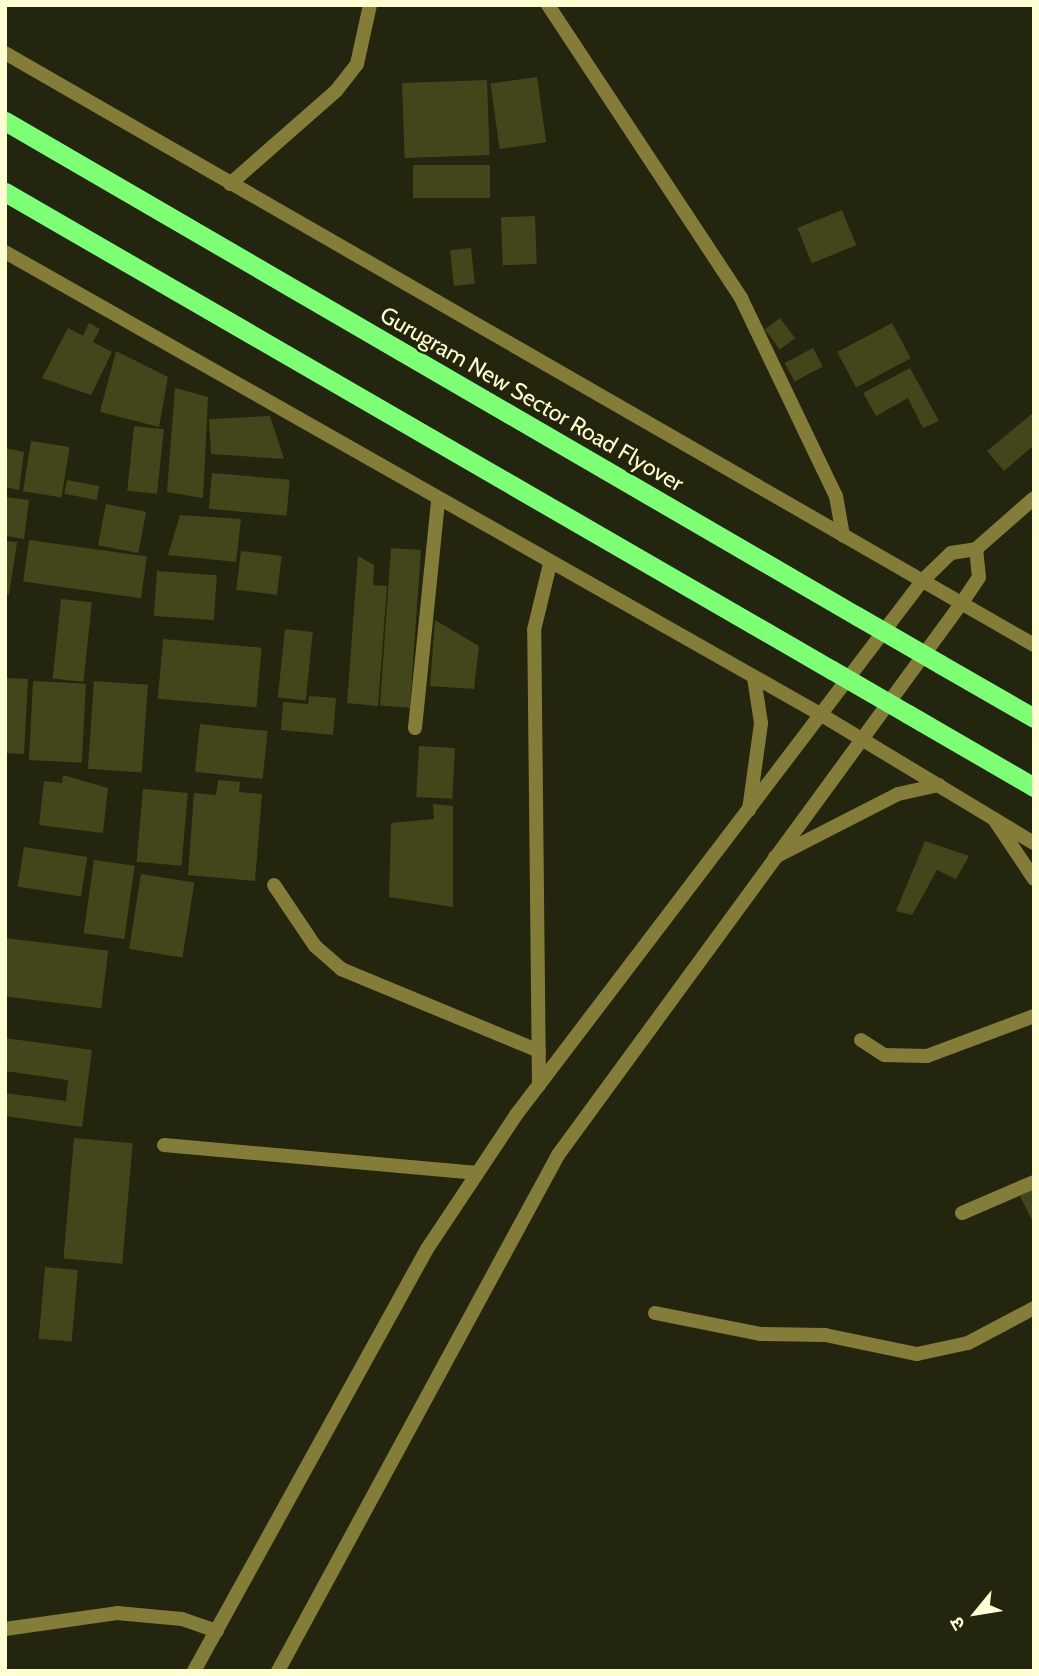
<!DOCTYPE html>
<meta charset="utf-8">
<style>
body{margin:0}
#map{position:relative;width:1039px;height:1676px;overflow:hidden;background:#24250e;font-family:Cabin,"Noto Sans Devanagari",sans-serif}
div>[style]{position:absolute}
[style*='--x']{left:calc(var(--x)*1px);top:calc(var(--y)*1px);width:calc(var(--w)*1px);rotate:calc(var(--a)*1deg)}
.building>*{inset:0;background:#43461a;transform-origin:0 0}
.service>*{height:14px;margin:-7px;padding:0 7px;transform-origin:7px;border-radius:7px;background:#847d39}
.minor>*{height:14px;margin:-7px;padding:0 7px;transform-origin:7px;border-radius:7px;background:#847d39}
.tertiary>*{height:14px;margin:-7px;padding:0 7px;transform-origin:7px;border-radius:7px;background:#847d39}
.trunk>*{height:19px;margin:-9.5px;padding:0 9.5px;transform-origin:9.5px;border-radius:9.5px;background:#7dff76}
.trunk-bridge>*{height:19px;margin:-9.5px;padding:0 9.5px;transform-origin:9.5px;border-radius:9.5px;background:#7dff76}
span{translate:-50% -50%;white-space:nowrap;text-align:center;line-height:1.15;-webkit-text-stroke:5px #24250e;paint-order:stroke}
.street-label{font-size:23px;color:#fffed2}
.frame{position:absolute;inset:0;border:7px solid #fffed2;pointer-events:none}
.north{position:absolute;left:941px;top:1578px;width:70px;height:70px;-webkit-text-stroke:5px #24250e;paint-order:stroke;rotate:240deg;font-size:19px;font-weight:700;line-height:28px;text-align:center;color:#fffed2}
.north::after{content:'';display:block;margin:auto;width:24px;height:32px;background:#fffed2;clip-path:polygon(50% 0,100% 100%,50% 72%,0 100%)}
</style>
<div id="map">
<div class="building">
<div style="left:537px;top:77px;width:66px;height:47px;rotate:82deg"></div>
<div style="left:487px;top:80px;width:75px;height:85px;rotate:88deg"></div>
<div style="left:413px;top:165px;width:77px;height:33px"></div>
<div style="left:842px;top:210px;width:38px;height:48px;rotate:68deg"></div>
<div style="left:535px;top:216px;width:48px;height:34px;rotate:88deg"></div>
<div style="left:471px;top:248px;width:36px;height:21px;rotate:84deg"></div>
<div style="left:780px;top:318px;width:25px;height:19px;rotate:53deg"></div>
<div style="clip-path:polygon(89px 323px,100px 329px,93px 342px,112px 352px,91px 395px,42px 378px,68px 328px,83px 336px)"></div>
<div style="left:892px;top:323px;width:40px;height:62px;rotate:62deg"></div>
<div style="left:813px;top:348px;width:21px;height:32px;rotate:62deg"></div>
<div style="clip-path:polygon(116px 351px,168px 377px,159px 427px,100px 412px)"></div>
<div style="clip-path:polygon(910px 368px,939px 421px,923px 428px,908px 398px,876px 416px,863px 393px)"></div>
<div style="clip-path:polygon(175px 388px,208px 397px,203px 498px,167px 492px)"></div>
<div style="clip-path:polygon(1034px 412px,1034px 445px,1004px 471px,987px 451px)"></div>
<div style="clip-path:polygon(270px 416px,284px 459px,211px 454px,209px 419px)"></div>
<div style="left:134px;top:426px;width:30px;height:65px;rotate:6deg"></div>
<div style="left:31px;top:441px;width:39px;height:51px;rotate:9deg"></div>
<div style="clip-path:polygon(5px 448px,24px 452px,19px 490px,5px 487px)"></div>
<div style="left:212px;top:473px;width:78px;height:36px;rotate:5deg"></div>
<div style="left:67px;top:480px;width:33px;height:14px;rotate:11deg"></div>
<div style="clip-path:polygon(5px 497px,29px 500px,24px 539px,5px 536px)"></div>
<div style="left:106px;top:504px;width:41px;height:42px;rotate:11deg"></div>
<div style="clip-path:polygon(180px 515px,241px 519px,236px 562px,168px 555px)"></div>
<div style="left:29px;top:540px;width:119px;height:42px;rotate:8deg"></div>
<div style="clip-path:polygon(5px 541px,17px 542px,9px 595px,5px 594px)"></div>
<div style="left:391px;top:548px;width:30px;height:158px;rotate:4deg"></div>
<div style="left:241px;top:551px;width:41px;height:39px;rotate:7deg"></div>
<div style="clip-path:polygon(358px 556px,374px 565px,373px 585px,387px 586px,378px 706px,347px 703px)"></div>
<div style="left:157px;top:571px;width:60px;height:45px;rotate:4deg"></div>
<div style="left:61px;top:599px;width:31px;height:80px;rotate:6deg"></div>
<div style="clip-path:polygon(435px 620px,479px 646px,474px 689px,430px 686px)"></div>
<div style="left:285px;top:629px;width:28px;height:69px;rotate:6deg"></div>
<div style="left:163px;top:639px;width:99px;height:60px;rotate:5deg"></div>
<div style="clip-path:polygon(5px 678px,28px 679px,24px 754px,5px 753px)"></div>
<div style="left:33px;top:681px;width:53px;height:79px;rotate:3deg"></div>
<div style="left:94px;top:681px;width:54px;height:88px;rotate:4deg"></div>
<div style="clip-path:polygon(309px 696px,336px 698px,333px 735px,281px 730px,283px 702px,308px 704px)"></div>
<div style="left:200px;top:724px;width:68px;height:48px;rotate:6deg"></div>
<div style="left:419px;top:746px;width:36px;height:51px;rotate:3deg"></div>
<div style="clip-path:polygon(63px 775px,108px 788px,103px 833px,39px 825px,44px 781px,62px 783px)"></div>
<div style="clip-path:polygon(218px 780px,240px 782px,239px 792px,262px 794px,255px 881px,188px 875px,194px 793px,216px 795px)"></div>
<div style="left:143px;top:789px;width:45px;height:73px;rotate:5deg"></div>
<div style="clip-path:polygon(433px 804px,453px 806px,453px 907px,389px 897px,391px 823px,434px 819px)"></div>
<div style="clip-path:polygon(925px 841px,969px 856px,956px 879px,937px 870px,912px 915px,896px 911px)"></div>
<div style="left:24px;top:847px;width:64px;height:40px;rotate:9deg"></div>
<div style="left:94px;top:860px;width:41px;height:74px;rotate:8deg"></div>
<div style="left:141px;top:874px;width:54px;height:76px;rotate:9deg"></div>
<div style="left:5px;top:938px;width:104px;height:58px;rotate:7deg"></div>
<div style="clip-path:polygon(5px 1038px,92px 1050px,82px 1127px,5px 1116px,5px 1093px,66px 1101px,68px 1080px,5px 1071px)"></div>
<div style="left:74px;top:1138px;width:59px;height:121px;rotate:5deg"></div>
<div style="clip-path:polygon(1034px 1189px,1034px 1224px,1020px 1196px)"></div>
<div style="left:45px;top:1267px;width:33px;height:72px;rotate:5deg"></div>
</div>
<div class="service">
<div style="--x:164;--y:1145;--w:312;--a:5.1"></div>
<div style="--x:655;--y:1313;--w:107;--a:11.3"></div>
<div style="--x:760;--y:1334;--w:65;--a:0.9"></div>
<div style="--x:825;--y:1335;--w:94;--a:11.7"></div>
<div style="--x:917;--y:1354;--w:52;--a:-12.2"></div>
<div style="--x:968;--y:1343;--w:75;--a:-27.9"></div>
</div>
<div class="minor">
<div style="--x:548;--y:5;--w:351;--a:56.6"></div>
<div style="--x:741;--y:298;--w:220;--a:64.4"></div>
<div style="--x:836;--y:496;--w:40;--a:80"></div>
<div style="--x:230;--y:184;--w:141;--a:-41.3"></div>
<div style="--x:336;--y:91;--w:34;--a:-52"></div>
<div style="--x:357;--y:64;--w:60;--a:-77.6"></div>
<div style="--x:415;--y:728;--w:229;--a:-84.2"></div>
<div style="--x:994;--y:819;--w:72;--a:56.3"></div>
<div style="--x:274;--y:885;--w:73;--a:56.1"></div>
<div style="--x:315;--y:946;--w:35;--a:41"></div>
<div style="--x:341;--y:969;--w:214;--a:22.5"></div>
<div style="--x:861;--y:1040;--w:27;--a:33"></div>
<div style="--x:884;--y:1055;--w:43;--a:1.3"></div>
<div style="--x:927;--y:1056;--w:114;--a:-20.5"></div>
<div style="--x:539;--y:1085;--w:455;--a:-90.6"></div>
<div style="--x:534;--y:630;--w:68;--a:-76.4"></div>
<div style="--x:962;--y:1213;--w:78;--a:-23.3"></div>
<div style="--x:5;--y:1629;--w:113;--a:-8.1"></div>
<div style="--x:117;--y:1613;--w:65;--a:5.3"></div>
<div style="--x:182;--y:1619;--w:37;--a:19"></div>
</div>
<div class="tertiary">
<div style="--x:5;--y:53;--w:1187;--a:29.91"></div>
<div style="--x:5;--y:252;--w:937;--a:29.55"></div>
<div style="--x:820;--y:714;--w:250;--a:31.1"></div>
<div style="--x:749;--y:810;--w:88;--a:-82.1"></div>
<div style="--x:761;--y:723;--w:46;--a:-98.8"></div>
<div style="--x:775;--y:857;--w:138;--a:-27.1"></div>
<div style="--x:898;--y:794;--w:42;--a:-12.4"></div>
<div style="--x:194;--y:1671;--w:482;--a:-61.1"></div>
<div style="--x:427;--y:1249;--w:161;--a:-56.4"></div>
<div style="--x:516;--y:1115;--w:671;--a:-52.75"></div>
<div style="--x:922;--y:581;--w:40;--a:-44"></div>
<div style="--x:951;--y:553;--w:25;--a:-9"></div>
<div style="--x:976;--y:549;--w:77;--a:-41.3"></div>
<div style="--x:278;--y:1671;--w:587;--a:-61.51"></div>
<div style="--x:558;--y:1155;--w:683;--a:-53.82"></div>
<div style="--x:961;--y:604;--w:32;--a:-56"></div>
<div style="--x:979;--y:577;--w:28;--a:-96"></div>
</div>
<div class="trunk">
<div style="--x:5;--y:121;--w:985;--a:30.16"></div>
<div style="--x:5;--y:192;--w:955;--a:30.03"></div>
<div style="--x:940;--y:664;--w:108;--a:29.9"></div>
<div style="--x:908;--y:714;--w:146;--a:30.1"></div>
</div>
<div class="trunk-bridge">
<div style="--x:857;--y:616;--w:96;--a:30"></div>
<div style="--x:832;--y:670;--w:88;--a:30.1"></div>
</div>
<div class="street-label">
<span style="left:532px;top:399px;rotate:30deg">Gurugram New Sector Road Flyover</span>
</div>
<div class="frame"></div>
<div class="north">उ</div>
</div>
